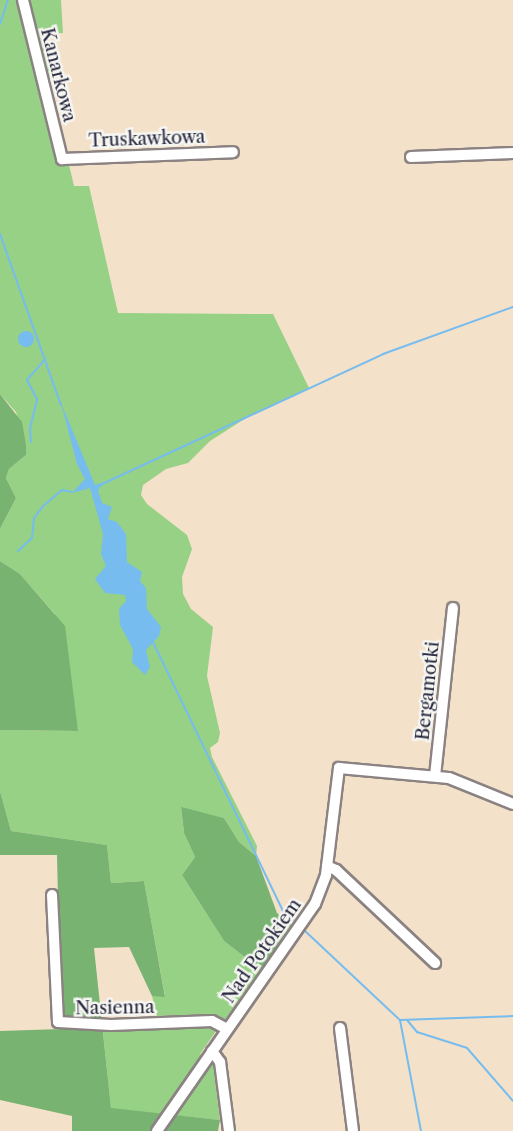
<!DOCTYPE html>
<style>
body{margin:0}
#map{position:relative;width:513px;height:1131px;overflow:hidden;background:#f4e1ca;font-family:"Libre Caslon Text",serif}
div>[style]{position:absolute}
[style*='--x']{left:calc(var(--x)*1px);top:calc(var(--y)*1px);width:calc(var(--w)*1px);rotate:calc(var(--a)*1deg)}
.green>*{inset:0;background:#96d185}
.forest>*{inset:0;background:#78b372}
.water>*{inset:0;background:#76bcee}
.round{border-radius:50%}
.stream>*{height:2px;margin:-1px;padding:0 1px;transform-origin:1px;border-radius:1px;background:#76bcee}
.roads{filter:drop-shadow(2px 0 #8b8282) drop-shadow(-2px 0 #8b8282) drop-shadow(0 2px #8b8282) drop-shadow(0 -2px #8b8282)}
.street>*{height:10px;margin:-5px;padding:0 5px;transform-origin:5px;border-radius:5px;background:#fff}
span{translate:-50% -50%;white-space:nowrap;text-align:center;line-height:1.15;-webkit-text-stroke:5px #f6f6f2;paint-order:stroke}
.street-label{font-size:18px;color:#22223b}
</style>
<div id="map">
<div class="green">
<div style="clip-path:polygon(0 0,61px 0,63px 33px,48px 34px,50px 84px,74px 186px,89px 186px,118px 313px,273px 314px,309px 388px,246px 418px,210px 441px,188px 463px,166px 469px,143px 485px,141px 495px,147px 504px,187px 535px,192px 549px,182px 577px,183px 594px,191px 609px,213px 627px,207px 676px,220px 733px,218px 742px,210px 748px,212px 757px,257px 846px,256px 856px,239px 842px,224px 818px,181px 808px,184px 833px,195px 857px,182px 875px,224px 941px,264px 972px,225px 1020px,214px 1014px,157px 1016px,152px 996px,165px 996px,144px 881px,111px 883px,107px 845px,11px 831px,0 791px,0 730px,78px 731px,55px 614px,20px 574px,0 561px,0 529px,16px 498px,6px 478px,9px 469px,26px 455px,26px 445px,16px 412px,0 394px)"></div>
<div style="clip-path:polygon(210px 1026px,216px 1031px,200px 1054px,213px 1064px,220px 1120px,111px 1109px,103px 1032px)"></div>
</div>
<div class="forest">
<div style="clip-path:polygon(0 394px,22px 422px,26px 445px,26px 455px,9px 469px,6px 478px,16px 498px,0 529px)"></div>
<div style="clip-path:polygon(0 561px,20px 574px,65px 626px,78px 731px,0 730px)"></div>
<div style="clip-path:polygon(0 791px,11px 831px,107px 845px,111px 883px,144px 881px,165px 997px,152px 996px,129px 947px,94px 948px,111px 1108px,220px 1120px,218px 1131px,72px 1131px,72px 1116px,0 1100px,0 1031px,61px 1029px,57px 855px,0 855px)"></div>
<div style="clip-path:polygon(181px 807px,224px 818px,239px 842px,256px 856px,277px 913px,294px 927px,264px 972px,224px 941px,182px 875px,195px 857px,184px 833px)"></div>
</div>
<div class="water">
<div class="round" style="left:18px;top:331px;width:16px;height:16px"></div>
<div style="clip-path:polygon(61px 403px,95px 485px,104px 482px,98px 490px,102px 503px,112px 507px,108px 519px,117px 522px,126px 534px,127px 562px,142px 572px,140px 581px,146px 588px,147px 609px,161px 627px,159px 636px,146px 650px,150px 667px,145px 675px,132px 662px,133px 649px,120px 625px,119px 609px,126px 601px,125px 595px,105px 593px,95px 579px,106px 566px,101px 554px,103px 534px,90px 488px,72px 493px,85px 479px,77px 464px)"></div>
</div>
<div class="stream">
<div style="--x:0;--y:24;--w:25;--a:-72"></div>
<div style="--x:0;--y:234;--w:182;--a:70.4"></div>
<div style="--x:31;--y:442;--w:14;--a:-94"></div>
<div style="--x:30;--y:428;--w:30;--a:-76"></div>
<div style="--x:37;--y:399;--w:21;--a:-118"></div>
<div style="--x:27;--y:380;--w:28;--a:-49"></div>
<div style="--x:100;--y:485;--w:312;--a:-24.8"></div>
<div style="--x:383;--y:354;--w:138;--a:-19.9"></div>
<div style="--x:18;--y:551;--w:19;--a:-43"></div>
<div style="--x:32;--y:538;--w:20;--a:-84"></div>
<div style="--x:34;--y:518;--w:15;--a:-53"></div>
<div style="--x:43;--y:506;--w:25;--a:-40"></div>
<div style="--x:62;--y:490;--w:10;--a:11"></div>
<div style="--x:152;--y:640;--w:301;--a:64.2"></div>
<div style="--x:283;--y:911;--w:17;--a:40"></div>
<div style="--x:304;--y:930;--w:132;--a:43.2"></div>
<div style="--x:400;--y:1020;--w:113;--a:79.3"></div>
<div style="--x:400;--y:1020;--w:113;--a:-2"></div>
<div style="--x:407;--y:1020;--w:16;--a:50"></div>
<div style="--x:417;--y:1032;--w:52;--a:17.7"></div>
<div style="--x:467;--y:1048;--w:70;--a:49"></div>
</div>
<div class="roads">
<div class="street">
<div style="--x:23;--y:0;--w:164;--a:76.2"></div>
<div style="--x:62;--y:159;--w:171;--a:-2.3"></div>
<div style="--x:411;--y:157;--w:102;--a:-2.2"></div>
<div style="--x:435;--y:776;--w:169;--a:-83.9"></div>
<div style="--x:327;--y:866;--w:10;--a:24"></div>
<div style="--x:336;--y:870;--w:136;--a:43.2"></div>
<div style="--x:52;--y:895;--w:127;--a:87.3"></div>
<div style="--x:58;--y:1022;--w:53;--a:3.2"></div>
<div style="--x:111;--y:1025;--w:101;--a:-2.3"></div>
<div style="--x:212;--y:1021;--w:17;--a:28"></div>
<div style="--x:340;--y:1028;--w:104;--a:82.8"></div>
<div style="--x:212;--y:1051;--w:14;--a:54"></div>
<div style="--x:220;--y:1062;--w:70;--a:82.6"></div>
<div style="--x:157;--y:1131;--w:277;--a:-55.2"></div>
<div style="--x:315;--y:904;--w:31;--a:-69"></div>
<div style="--x:326;--y:875;--w:108;--a:-83.1"></div>
<div style="--x:339;--y:768;--w:110;--a:5.2"></div>
<div style="--x:449;--y:778;--w:69;--a:22.1"></div>
</div>
</div>
<div class="street-label">
<span style="left:58px;top:75px;rotate:76deg">Kanarkowa</span>
<span style="left:147px;top:139px;rotate:-2deg">Truskawkowa</span>
<span style="left:428px;top:691px;rotate:-84deg">Bergamotki</span>
<span style="left:262px;top:951px;rotate:-55deg">Nad Potokiem</span>
<span style="left:115px;top:1008px;rotate:-1deg">Nasienna</span>
</div>
</div>
